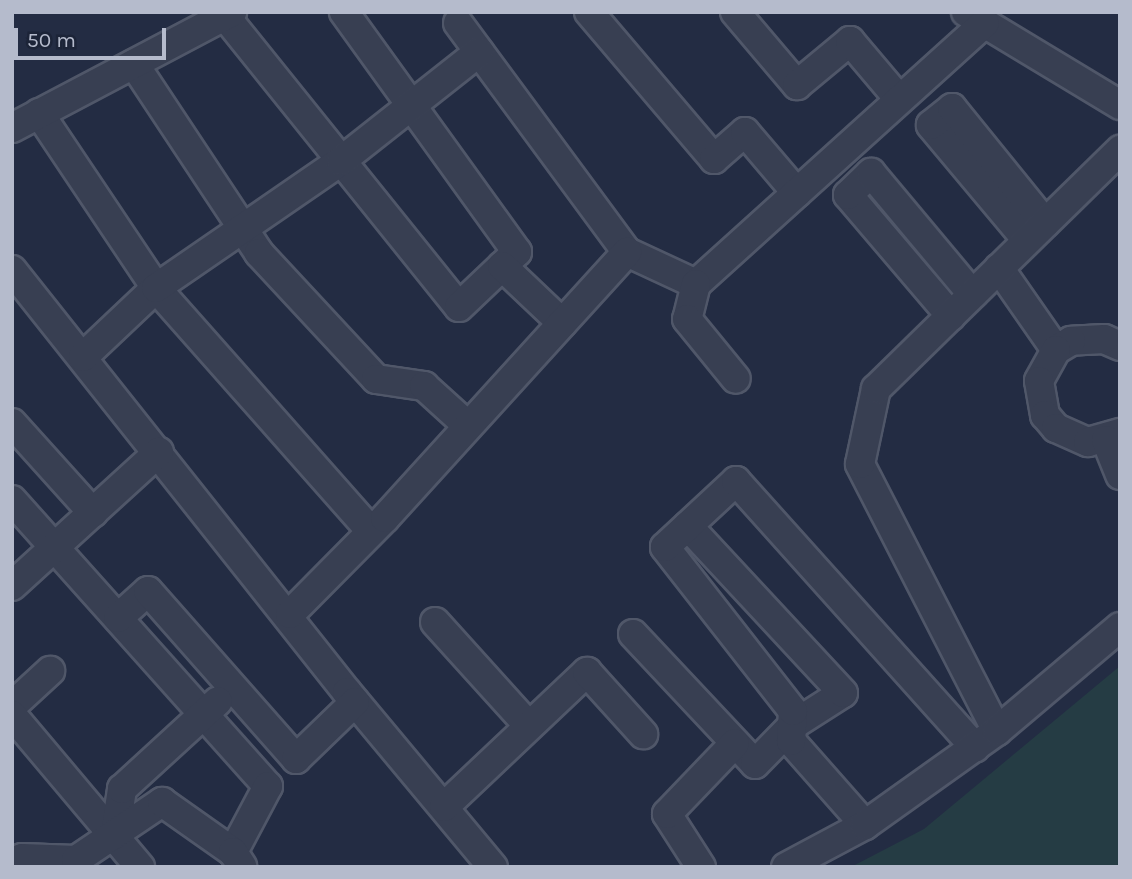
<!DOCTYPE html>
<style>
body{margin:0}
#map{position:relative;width:1132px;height:879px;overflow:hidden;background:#232c43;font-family:Karla,sans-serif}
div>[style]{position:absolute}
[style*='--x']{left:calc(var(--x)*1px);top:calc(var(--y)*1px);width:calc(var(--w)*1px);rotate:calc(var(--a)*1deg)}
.green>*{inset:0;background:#253c44}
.roads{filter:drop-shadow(2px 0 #505769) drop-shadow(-2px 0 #505769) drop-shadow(0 2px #505769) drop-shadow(0 -2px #505769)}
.minor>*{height:28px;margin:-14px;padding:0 14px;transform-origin:14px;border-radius:14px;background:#383f52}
span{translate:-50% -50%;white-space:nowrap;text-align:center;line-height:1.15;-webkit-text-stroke:5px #1c2438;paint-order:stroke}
.frame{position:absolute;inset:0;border:14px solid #b5bbcc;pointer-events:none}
.scale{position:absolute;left:14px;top:28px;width:152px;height:32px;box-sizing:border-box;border:4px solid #b5bbcc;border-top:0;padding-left:9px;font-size:21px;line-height:24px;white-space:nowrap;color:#b5bbcc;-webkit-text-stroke:5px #1c2438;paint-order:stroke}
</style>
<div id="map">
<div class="green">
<div style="clip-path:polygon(1120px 666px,1120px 867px,851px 867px,924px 829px)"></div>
</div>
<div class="roads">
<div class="minor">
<div style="--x:589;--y:12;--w:193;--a:49.6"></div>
<div style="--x:714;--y:159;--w:41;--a:-41.1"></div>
<div style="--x:745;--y:132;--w:80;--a:49.6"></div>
<div style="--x:735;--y:12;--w:96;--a:49.7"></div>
<div style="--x:797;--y:85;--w:69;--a:-39.7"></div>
<div style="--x:850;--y:41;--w:76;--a:49.8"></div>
<div style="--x:966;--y:12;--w:180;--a:31.1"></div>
<div style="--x:225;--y:16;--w:373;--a:51.2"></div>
<div style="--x:459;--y:307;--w:80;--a:-43.5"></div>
<div style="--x:517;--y:252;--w:296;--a:-125.8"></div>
<div style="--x:458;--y:23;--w:285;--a:53.6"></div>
<div style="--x:627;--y:252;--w:76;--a:24.9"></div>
<div style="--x:696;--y:284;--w:389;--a:-42.1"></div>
<div style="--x:134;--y:64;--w:227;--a:56.5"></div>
<div style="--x:259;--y:253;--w:172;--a:47.1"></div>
<div style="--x:376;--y:379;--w:49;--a:8.3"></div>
<div style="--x:424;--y:386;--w:59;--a:42.3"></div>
<div style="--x:39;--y:113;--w:211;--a:56.2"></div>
<div style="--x:156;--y:288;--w:324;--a:48.5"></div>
<div style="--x:12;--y:128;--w:249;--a:-27.8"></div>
<div style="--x:1027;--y:240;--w:150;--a:-129.9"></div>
<div style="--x:931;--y:125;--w:27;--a:-39"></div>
<div style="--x:952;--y:108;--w:148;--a:51"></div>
<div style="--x:502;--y:266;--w:83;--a:43.5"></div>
<div style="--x:999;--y:268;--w:100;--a:55.2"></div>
<div style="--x:12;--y:270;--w:539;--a:51.56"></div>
<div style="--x:347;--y:692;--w:228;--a:50.2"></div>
<div style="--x:696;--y:284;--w:36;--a:104"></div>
<div style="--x:687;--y:319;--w:77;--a:50.8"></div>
<div style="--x:951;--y:316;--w:159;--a:-130.4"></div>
<div style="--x:848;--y:195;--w:32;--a:-44"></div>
<div style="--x:871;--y:173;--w:158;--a:50.1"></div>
<div style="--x:1120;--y:346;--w:17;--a:-156"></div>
<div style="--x:1104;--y:339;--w:33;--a:177"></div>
<div style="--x:1071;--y:341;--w:17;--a:149"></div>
<div style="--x:1056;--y:350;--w:35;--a:119"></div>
<div style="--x:1039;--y:381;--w:35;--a:80"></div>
<div style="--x:1045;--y:415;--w:17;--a:50"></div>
<div style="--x:1056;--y:428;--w:35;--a:24"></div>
<div style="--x:1088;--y:442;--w:33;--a:-16"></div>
<div style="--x:83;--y:357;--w:100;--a:-43.4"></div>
<div style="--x:156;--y:288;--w:224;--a:-34.5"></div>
<div style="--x:341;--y:161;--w:176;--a:-38.3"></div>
<div style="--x:12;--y:423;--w:121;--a:48"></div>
<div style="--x:1106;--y:440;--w:38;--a:68"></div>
<div style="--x:12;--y:500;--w:384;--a:48.2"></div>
<div style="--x:268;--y:786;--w:75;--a:117.9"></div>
<div style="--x:12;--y:586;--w:199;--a:-42.4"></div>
<div style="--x:290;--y:614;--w:135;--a:-45.3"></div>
<div style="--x:385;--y:518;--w:360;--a:-47.7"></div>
<div style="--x:118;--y:618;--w:40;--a:-42"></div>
<div style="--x:148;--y:591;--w:224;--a:48.6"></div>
<div style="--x:296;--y:759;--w:82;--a:-44"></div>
<div style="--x:435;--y:622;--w:140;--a:47.9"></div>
<div style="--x:633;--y:634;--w:178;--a:46.8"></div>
<div style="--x:755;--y:764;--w:54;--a:-45.7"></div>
<div style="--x:793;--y:725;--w:59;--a:-32.6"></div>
<div style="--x:843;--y:693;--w:228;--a:-132.9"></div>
<div style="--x:12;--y:706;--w:52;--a:-42.6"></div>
<div style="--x:12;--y:715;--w:199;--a:49.9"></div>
<div style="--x:997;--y:731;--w:300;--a:-117.2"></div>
<div style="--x:860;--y:464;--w:77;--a:-78"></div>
<div style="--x:876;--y:389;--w:342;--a:-44.4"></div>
<div style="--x:444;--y:807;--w:197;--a:-43.4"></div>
<div style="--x:587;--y:672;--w:84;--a:47.9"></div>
<div style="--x:865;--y:825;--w:112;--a:-131.4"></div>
<div style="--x:791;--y:741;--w:30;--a:-86"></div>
<div style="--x:793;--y:711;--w:208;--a:-128"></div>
<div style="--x:665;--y:547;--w:97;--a:-42.9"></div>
<div style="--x:736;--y:481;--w:358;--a:48.1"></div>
<div style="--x:115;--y:835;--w:47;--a:-81.3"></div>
<div style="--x:122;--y:789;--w:130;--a:-42.5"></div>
<div style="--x:12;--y:867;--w:13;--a:-42"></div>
<div style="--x:22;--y:858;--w:54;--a:2.1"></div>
<div style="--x:76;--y:860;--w:104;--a:-34"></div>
<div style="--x:162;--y:802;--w:87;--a:35.2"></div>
<div style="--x:233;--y:852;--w:17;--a:57"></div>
<div style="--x:701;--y:867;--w:63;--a:-122.7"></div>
<div style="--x:667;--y:814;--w:98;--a:-46.2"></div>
<div style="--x:786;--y:867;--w:89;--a:-28"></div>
<div style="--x:865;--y:825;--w:162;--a:-35.5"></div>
<div style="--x:997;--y:731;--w:161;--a:-40.2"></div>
</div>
</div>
<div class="frame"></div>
<div class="scale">50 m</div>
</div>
